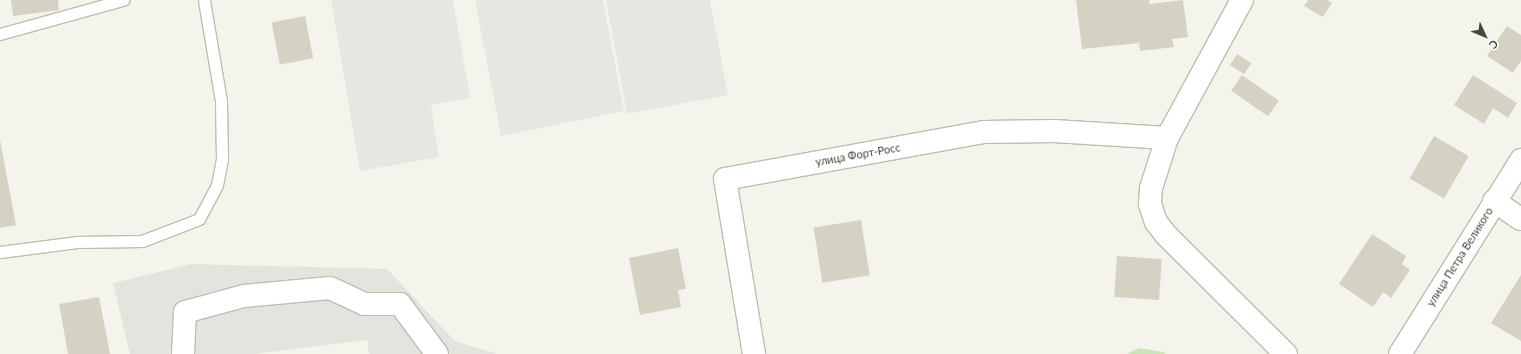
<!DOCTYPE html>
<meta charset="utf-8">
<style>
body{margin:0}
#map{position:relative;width:1521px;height:354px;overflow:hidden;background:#f5f4ec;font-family:Lato,sans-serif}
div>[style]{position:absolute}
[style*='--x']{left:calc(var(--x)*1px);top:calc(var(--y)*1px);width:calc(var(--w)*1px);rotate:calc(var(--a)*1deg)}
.industrial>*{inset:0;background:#e5e3dd}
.green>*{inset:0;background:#cae5b9}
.parking>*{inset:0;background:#e7e6e3}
.building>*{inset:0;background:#d6d2c3;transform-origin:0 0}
.roads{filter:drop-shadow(1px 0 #c0bdaf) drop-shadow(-1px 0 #c0bdaf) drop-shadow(0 1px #c0bdaf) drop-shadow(0 -1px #c0bdaf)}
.service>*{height:11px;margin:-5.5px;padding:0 5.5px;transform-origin:5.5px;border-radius:5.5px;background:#fff}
.minor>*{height:22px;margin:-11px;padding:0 11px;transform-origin:11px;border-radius:11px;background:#fff}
span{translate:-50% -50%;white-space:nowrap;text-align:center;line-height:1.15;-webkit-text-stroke:4px #fff;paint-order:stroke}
.street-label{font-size:11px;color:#49463a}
.north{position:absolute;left:1465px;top:16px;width:40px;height:40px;-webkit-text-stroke:3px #fff;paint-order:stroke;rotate:134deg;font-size:11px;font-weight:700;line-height:16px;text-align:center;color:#49463a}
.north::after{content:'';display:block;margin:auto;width:14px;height:18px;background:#49463a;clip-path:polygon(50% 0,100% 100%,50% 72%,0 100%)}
</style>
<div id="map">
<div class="industrial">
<div style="clip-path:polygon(192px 264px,387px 269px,455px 341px,497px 354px,369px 354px,367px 340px,254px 354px,130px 354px,113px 283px)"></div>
</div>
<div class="green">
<div style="clip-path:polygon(1139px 348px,1164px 352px,1166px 354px,1127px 354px)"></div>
</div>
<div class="parking">
<div style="clip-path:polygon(331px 0,453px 0,470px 98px,431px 105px,439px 157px,360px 171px)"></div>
<div style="clip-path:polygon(475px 0,603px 0,624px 111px,501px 136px)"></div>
<div style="clip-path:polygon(606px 0,710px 0,728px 95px,627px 114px)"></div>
</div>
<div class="building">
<div style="clip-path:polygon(11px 0,58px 0,59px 10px,13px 16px)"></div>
<div style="clip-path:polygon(1076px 0,1149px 0,1150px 4px,1183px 0,1188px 37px,1172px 39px,1174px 47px,1140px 51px,1139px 43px,1082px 49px)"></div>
<div style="clip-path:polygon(1308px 0,1327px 0,1332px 3px,1323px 17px,1304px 6px)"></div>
<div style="left:305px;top:16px;width:43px;height:34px;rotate:79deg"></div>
<div style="clip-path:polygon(1507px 26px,1521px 35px,1521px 61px,1513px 73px,1487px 56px)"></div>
<div style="left:1237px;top:54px;width:17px;height:13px;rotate:33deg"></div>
<div style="left:1242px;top:75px;width:45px;height:19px;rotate:35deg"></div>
<div style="clip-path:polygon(1473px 75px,1517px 103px,1508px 118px,1493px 108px,1484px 124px,1454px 105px)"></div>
<div style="left:1434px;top:136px;width:40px;height:49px;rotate:30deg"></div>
<div style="clip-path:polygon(0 140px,16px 225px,0 228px)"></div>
<div style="left:861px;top:220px;width:56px;height:48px;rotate:81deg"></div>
<div style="clip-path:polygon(1372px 234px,1406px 256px,1402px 264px,1410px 270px,1391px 298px,1383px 292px,1373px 307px,1339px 284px)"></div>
<div style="clip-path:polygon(678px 248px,686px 289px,678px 290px,681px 307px,640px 315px,629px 258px)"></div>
<div style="left:1117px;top:256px;width:45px;height:41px;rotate:4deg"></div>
<div style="clip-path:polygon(1521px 275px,1521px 341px,1491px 323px)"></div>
<div style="clip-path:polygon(99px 297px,110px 354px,68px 354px,59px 304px)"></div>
</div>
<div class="roads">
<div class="service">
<div style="--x:0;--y:34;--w:128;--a:-15.5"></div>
<div style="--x:0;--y:252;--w:78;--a:-7.4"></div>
<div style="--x:77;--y:242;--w:65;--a:-0.9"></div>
<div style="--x:142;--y:241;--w:61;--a:-21.1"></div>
<div style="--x:199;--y:219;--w:38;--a:-62"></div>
<div style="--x:217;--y:185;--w:26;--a:-79"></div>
<div style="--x:222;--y:159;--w:58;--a:-91"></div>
<div style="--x:221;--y:101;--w:102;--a:-99.6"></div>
</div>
<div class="minor">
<div style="--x:1242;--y:0;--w:157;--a:118.5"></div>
<div style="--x:1167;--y:138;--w:52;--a:107.7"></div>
<div style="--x:1151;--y:188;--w:16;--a:94"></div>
<div style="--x:1150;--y:204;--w:19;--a:72"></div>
<div style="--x:1156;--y:222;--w:16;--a:52"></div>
<div style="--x:1166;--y:235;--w:169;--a:44.8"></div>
<div style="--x:1494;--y:201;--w:32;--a:34"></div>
<div style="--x:183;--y:354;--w:42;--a:-87.3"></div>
<div style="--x:185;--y:312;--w:61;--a:-15.2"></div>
<div style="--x:244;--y:296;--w:86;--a:-5.3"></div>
<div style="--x:330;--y:288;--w:38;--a:25"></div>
<div style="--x:364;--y:304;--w:36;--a:0"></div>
<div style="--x:400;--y:304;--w:62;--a:53.5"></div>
<div style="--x:754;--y:354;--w:177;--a:-99.4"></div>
<div style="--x:725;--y:179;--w:263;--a:-10.3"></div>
<div style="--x:984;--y:132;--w:70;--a:-0.8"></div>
<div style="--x:1054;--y:131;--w:113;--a:3.5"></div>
<div style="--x:1400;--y:354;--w:229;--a:-58"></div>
</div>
</div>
<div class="street-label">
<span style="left:858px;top:155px;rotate:-10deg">улица Форт-Росс</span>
<span style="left:1460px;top:257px;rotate:-58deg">улица Петра Великого</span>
</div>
<div class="north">С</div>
</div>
